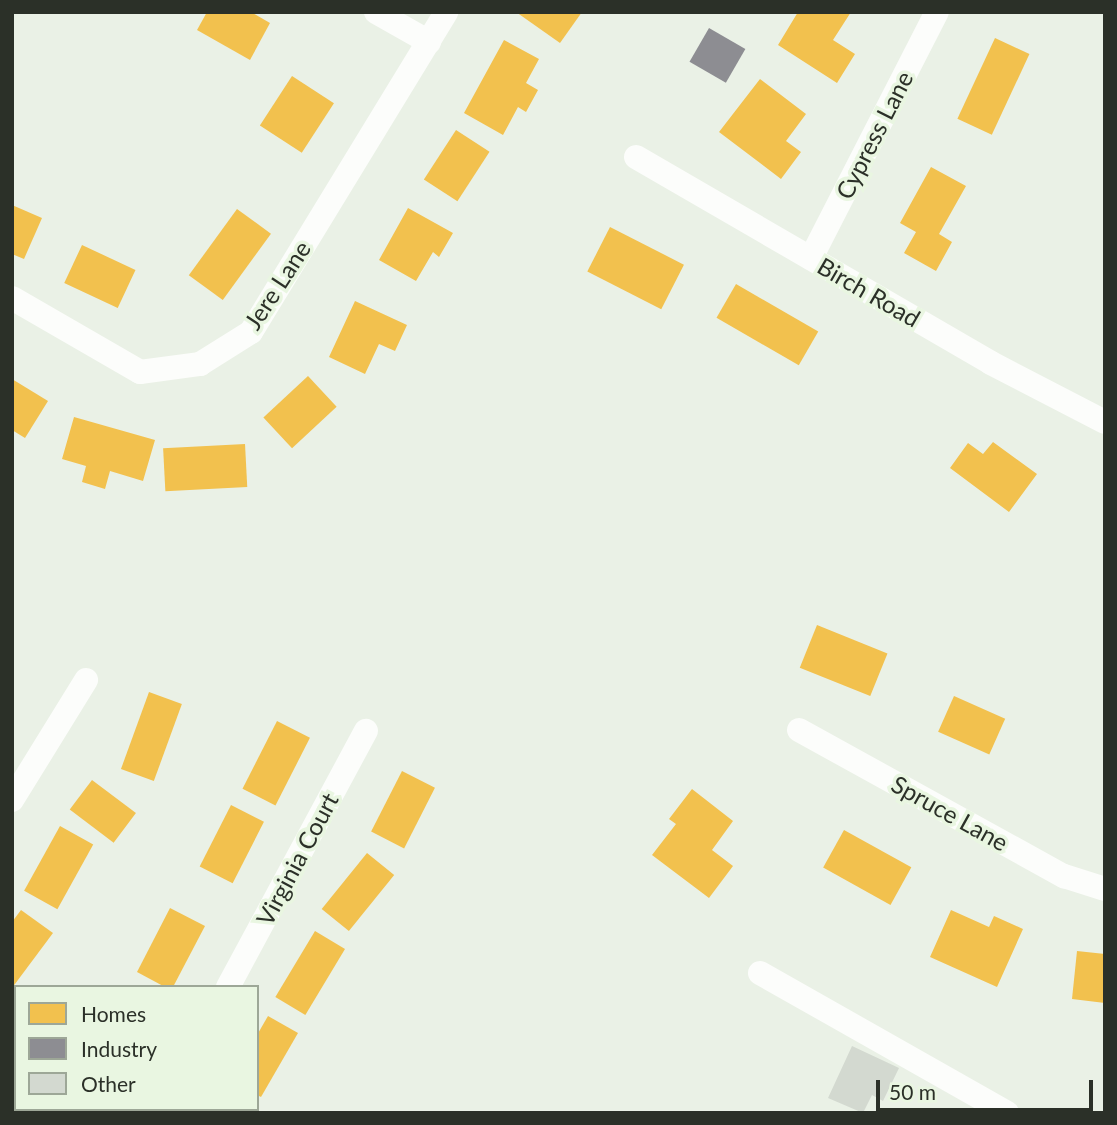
<!DOCTYPE html>
<style>
body{margin:0}
#map{position:relative;width:1117px;height:1125px;overflow:hidden;background:#eaf1e6;font-family:Lato,sans-serif}
div>[style]{position:absolute}
[style*='--x']{left:calc(var(--x)*1px);top:calc(var(--y)*1px);width:calc(var(--w)*1px);rotate:calc(var(--a)*1deg)}
.homes>*{inset:0;background:#f2c14e;transform-origin:0 0}
.industry>*{inset:0;background:#8d8d92;transform-origin:0 0}
.building>*{inset:0;background:#d3d9d0}
.street>*{height:24px;margin:-12px;padding:0 12px;transform-origin:12px;border-radius:12px;background:#fcfdfb}
span{translate:-50% -50%;white-space:nowrap;text-align:center;line-height:1.15;-webkit-text-stroke:7px #e9f6e1;paint-order:stroke}
.street-label{font-size:24px;color:#2b3028}
.frame{position:absolute;inset:0;border:14px solid #2b3028;pointer-events:none}
.legend{position:absolute;left:14px;top:985px;width:245px;height:126px;box-sizing:border-box;background:#e9f6e1;border:2px solid #9da797;margin:0;padding:9px 12px;list-style:none;font-size:21px;color:#2b3028}
.legend li{display:flex;align-items:center;gap:14px;height:35px}
.legend b{width:35px;border:2px solid #9da797}
.scale{position:absolute;left:876px;top:1080px;width:217px;height:32px;box-sizing:border-box;border:4px solid #2b3028;border-top:0;padding-left:9px;font-size:21px;line-height:24px;white-space:nowrap;color:#2b3028;-webkit-text-stroke:5px #e9f6e1;paint-order:stroke}
</style>
<div id="map">
<div class="homes">
<div style="clip-path:polygon(207px 12px,251px 12px,270px 23px,250px 60px,197px 30px)"></div>
<div style="clip-path:polygon(516px 12px,582px 12px,560px 43px)"></div>
<div style="clip-path:polygon(798px 12px,851px 12px,833px 40px,855px 54px,837px 83px,778px 45px)"></div>
<div style="left:995px;top:38px;width:38px;height:89px;rotate:25deg"></div>
<div style="clip-path:polygon(504px 40px,539px 59px,526px 83px,538px 90px,526px 112px,518px 107px,503px 135px,464px 113px)"></div>
<div style="left:292px;top:76px;width:50px;height:59px;rotate:33deg"></div>
<div style="clip-path:polygon(760px 79px,806px 114px,786px 141px,801px 152px,781px 179px,719px 132px)"></div>
<div style="left:456px;top:130px;width:40px;height:59px;rotate:33deg"></div>
<div style="clip-path:polygon(931px 167px,966px 186px,939px 234px,952px 242px,936px 271px,904px 253px,916px 232px,900px 223px)"></div>
<div style="clip-path:polygon(12px 205px,42px 218px,24px 259px,12px 254px)"></div>
<div style="clip-path:polygon(408px 208px,453px 233px,439px 257px,433px 252px,416px 281px,379px 260px)"></div>
<div style="left:237px;top:209px;width:42px;height:82px;rotate:36deg"></div>
<div style="left:610px;top:227px;width:83px;height:50px;rotate:27deg"></div>
<div style="left:82px;top:245px;width:59px;height:42px;rotate:25deg"></div>
<div style="left:736px;top:284px;width:95px;height:39px;rotate:30deg"></div>
<div style="clip-path:polygon(355px 301px,407px 325px,395px 351px,379px 344px,365px 374px,329px 357px)"></div>
<div style="left:308px;top:376px;width:42px;height:61px;rotate:47deg"></div>
<div style="clip-path:polygon(12px 379px,48px 401px,25px 438px,12px 430px)"></div>
<div style="clip-path:polygon(74px 417px,155px 440px,143px 481px,110px 471px,105px 489px,82px 482px,86px 466px,62px 459px)"></div>
<div style="clip-path:polygon(993px 442px,1037px 474px,1009px 512px,950px 468px,968px 443px,983px 454px)"></div>
<div style="left:245px;top:444px;width:43px;height:82px;rotate:87deg"></div>
<div style="left:817px;top:625px;width:76px;height:46px;rotate:22deg"></div>
<div style="left:149px;top:692px;width:35px;height:82px;rotate:20deg"></div>
<div style="left:954px;top:696px;width:56px;height:39px;rotate:24deg"></div>
<div style="left:277px;top:721px;width:37px;height:76px;rotate:27deg"></div>
<div style="left:402px;top:771px;width:37px;height:68px;rotate:27deg"></div>
<div style="left:92px;top:780px;width:55px;height:37px;rotate:37deg"></div>
<div style="clip-path:polygon(692px 789px,733px 821px,712px 850px,733px 866px,709px 898px,652px 855px,676px 824px,669px 819px)"></div>
<div style="left:231px;top:805px;width:37px;height:69px;rotate:27deg"></div>
<div style="left:60px;top:826px;width:38px;height:74px;rotate:29deg"></div>
<div style="left:844px;top:830px;width:77px;height:43px;rotate:29deg"></div>
<div style="left:367px;top:853px;width:35px;height:72px;rotate:39deg"></div>
<div style="clip-path:polygon(170px 908px,205px 926px,173px 987px,165px 987px,137px 972px)"></div>
<div style="clip-path:polygon(21px 910px,53px 933px,12px 988px,12px 922px)"></div>
<div style="clip-path:polygon(951px 910px,989px 927px,994px 916px,1023px 929px,997px 987px,930px 957px)"></div>
<div style="left:315px;top:931px;width:35px;height:77px;rotate:31deg"></div>
<div style="clip-path:polygon(1077px 951px,1105px 954px,1105px 1003px,1072px 999px)"></div>
<div style="left:12px;top:1016px;width:4px;height:38px;rotate:14deg"></div>
<div style="clip-path:polygon(268px 1016px,298px 1033px,261px 1097px,257px 1095px,257px 1035px)"></div>
<div style="clip-path:polygon(214px 1109px,244px 1109px,251px 1113px,212px 1113px)"></div>
</div>
<div class="industry">
<div style="left:709px;top:28px;width:42px;height:39px;rotate:30deg"></div>
</div>
<div class="building">
<div style="clip-path:polygon(852px 1046px,899px 1068px,883px 1101px,872px 1095px,863px 1113px,828px 1098px)"></div>
</div>
<div class="street">
<div style="--x:376;--y:12;--w:61;--a:29.5"></div>
<div style="--x:636;--y:157;--w:410;--a:30.1"></div>
<div style="--x:991;--y:363;--w:128;--a:27.4"></div>
<div style="--x:811;--y:258;--w:276;--a:-62.9"></div>
<div style="--x:12;--y:298;--w:148;--a:30"></div>
<div style="--x:140;--y:372;--w:61;--a:-7.6"></div>
<div style="--x:200;--y:364;--w:60;--a:-32.1"></div>
<div style="--x:251;--y:332;--w:375;--a:-58.6"></div>
<div style="--x:799;--y:730;--w:303;--a:28.9"></div>
<div style="--x:1064;--y:876;--w:43;--a:17.6"></div>
<div style="--x:12;--y:800;--w:141;--a:-58.3"></div>
<div style="--x:760;--y:973;--w:284;--a:29.5"></div>
<div style="--x:228;--y:987;--w:291;--a:-61.7"></div>
<div style="--x:160;--y:1113;--w:4;--a:-63"></div>
</div>
<div class="street-label">
<span style="left:874px;top:135px;rotate:-63deg">Cypress Lane</span>
<span style="left:277px;top:285px;rotate:-57deg">Jere Lane</span>
<span style="left:869px;top:292px;rotate:30deg">Birch Road</span>
<span style="left:950px;top:813px;rotate:29deg">Spruce Lane</span>
<span style="left:297px;top:859px;rotate:-62deg">Virginia Court</span>
</div>
<div class="frame"></div>
<ul class="legend">
<li><b style="height:19px;background:#f2c14e"></b>Homes</li>
<li><b style="height:19px;background:#8d8d92"></b>Industry</li>
<li><b style="height:19px;background:#d3d9d0"></b>Other</li>
</ul>
<div class="scale">50 m</div>
</div>
